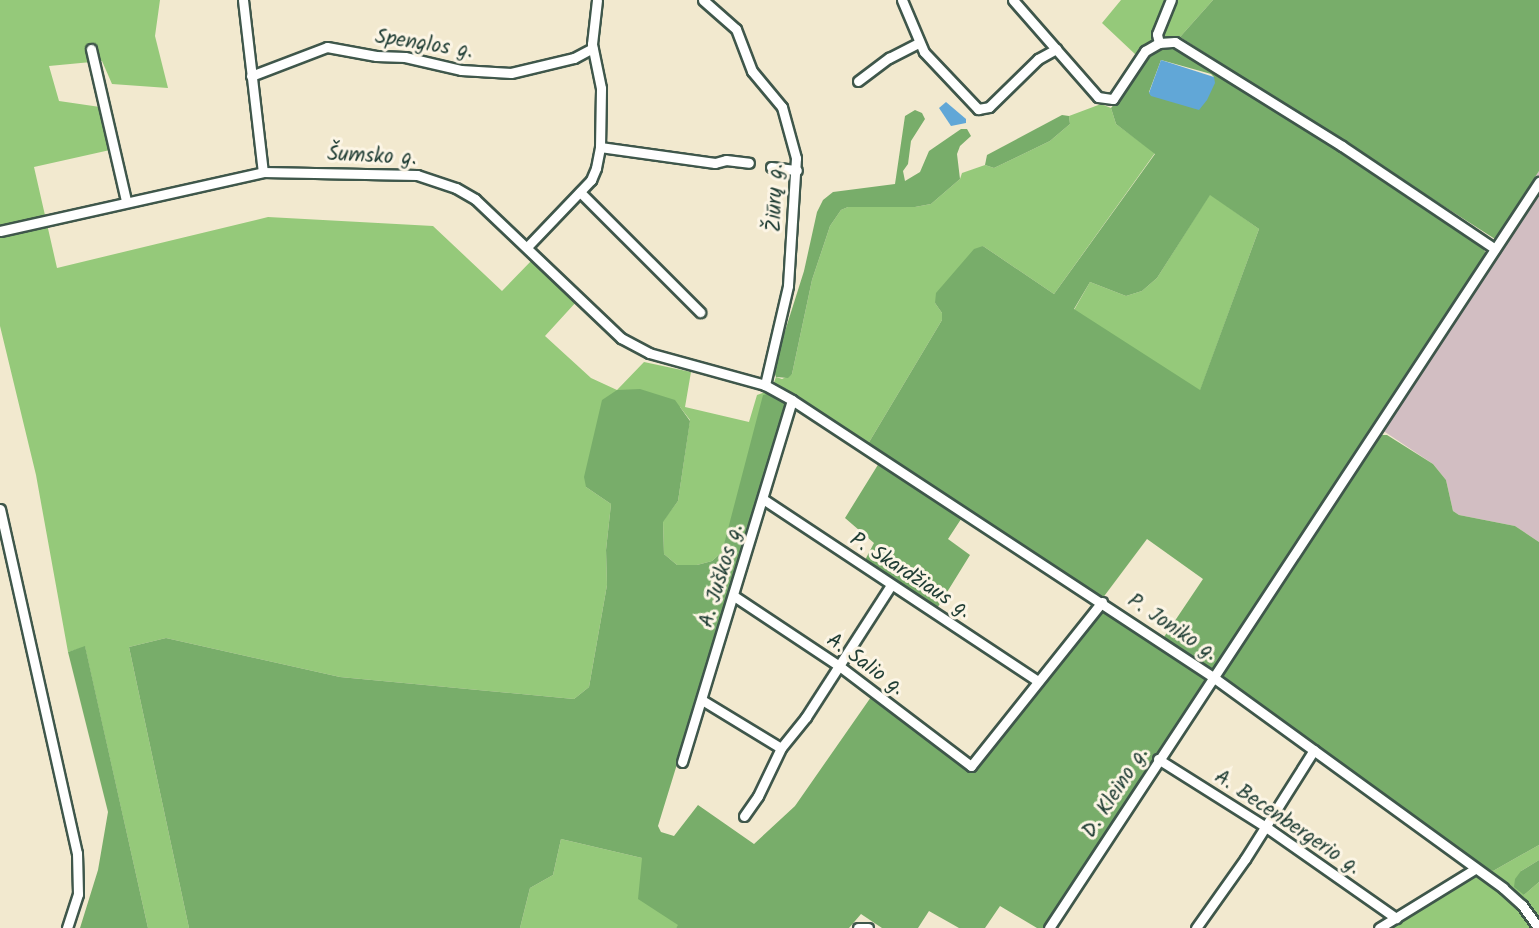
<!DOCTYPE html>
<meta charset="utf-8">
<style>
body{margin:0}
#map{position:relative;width:1539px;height:928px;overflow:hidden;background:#f2e9cf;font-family:Kalam,sans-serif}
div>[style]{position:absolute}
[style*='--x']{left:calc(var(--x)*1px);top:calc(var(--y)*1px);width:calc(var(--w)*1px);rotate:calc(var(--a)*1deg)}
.industrial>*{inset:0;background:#d2bec2}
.green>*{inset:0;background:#95c97a}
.forest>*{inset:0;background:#78ad6a}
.water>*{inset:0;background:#61a7d7}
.roads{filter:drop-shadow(2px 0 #3f574b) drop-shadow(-2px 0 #3f574b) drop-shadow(0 2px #3f574b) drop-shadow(0 -2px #3f574b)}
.minor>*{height:9px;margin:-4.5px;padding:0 4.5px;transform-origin:4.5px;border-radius:4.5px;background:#fff}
span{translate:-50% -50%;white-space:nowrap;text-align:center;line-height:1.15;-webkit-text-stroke:6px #fcf5e5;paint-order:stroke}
.street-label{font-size:21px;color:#1f3d34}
</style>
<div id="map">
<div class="industrial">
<div style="clip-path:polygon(1539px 171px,1539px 542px,1515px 526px,1459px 515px,1453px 511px,1446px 480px,1433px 464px,1373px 424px)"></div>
</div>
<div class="green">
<div style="clip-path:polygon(0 0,160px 0,155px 36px,168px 88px,112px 84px,102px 61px,49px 66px,59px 101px,100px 107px,110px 150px,34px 167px,57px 268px,268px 217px,433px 226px,502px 291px,533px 259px,577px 301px,545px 336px,591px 378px,617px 390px,644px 362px,691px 372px,685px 407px,749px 422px,757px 395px,771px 390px,776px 377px,782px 379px,792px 374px,812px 280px,830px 226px,841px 210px,848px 207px,915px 207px,931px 204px,960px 179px,962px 173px,985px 165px,994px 168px,1050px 141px,1070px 124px,1069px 116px,1101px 104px,1111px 108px,1116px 124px,1155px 153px,1054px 294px,983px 246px,935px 303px,942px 313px,942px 320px,868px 444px,793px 394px,788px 403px,771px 393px,722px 552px,712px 561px,697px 565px,677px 565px,664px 554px,663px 521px,678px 501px,690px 420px,680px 407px,586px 487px,611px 504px,606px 550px,607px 585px,589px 687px,574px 699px,340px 677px,166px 638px,129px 647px,189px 928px,148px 928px,85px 647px,68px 652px,36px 475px,0 326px)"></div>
<div style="clip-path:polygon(1121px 0,1213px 0,1180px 37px,1160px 38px,1136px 55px,1102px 23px)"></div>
<div style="clip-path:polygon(1210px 194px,1259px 229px,1200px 391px,1074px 310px,1090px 282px,1126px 296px,1142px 291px,1157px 278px)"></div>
<div style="clip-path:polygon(561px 839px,642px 858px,679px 925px,676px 928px,520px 928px,530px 888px,553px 875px)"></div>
<div style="clip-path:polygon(1539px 845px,1539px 860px,1521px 871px,1524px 895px,1539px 882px,1539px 928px,1385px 928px,1482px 867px,1493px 871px)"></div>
</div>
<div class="forest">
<div style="clip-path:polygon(1213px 0,1539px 0,1539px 171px,1495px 239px,1180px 37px)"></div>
<div style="clip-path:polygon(evenodd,1169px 45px,1180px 48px,1327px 140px,1481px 243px,1486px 254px,1043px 928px,1037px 928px,1000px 906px,985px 928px,959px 928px,929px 911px,918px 928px,882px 928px,861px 914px,849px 928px,676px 928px,678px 925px,638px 899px,642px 858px,561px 839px,553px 875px,530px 888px,520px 928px,189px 928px,129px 647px,166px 638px,340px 677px,574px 699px,589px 687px,607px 585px,606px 550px,611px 504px,586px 487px,584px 477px,602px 400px,617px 390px,640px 389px,675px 400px,690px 421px,678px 501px,663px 522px,664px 554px,677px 565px,697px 565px,712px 561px,722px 552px,763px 395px,771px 393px,788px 403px,658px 826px,661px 832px,674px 836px,698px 805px,754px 844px,795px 806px,871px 697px,972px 773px,1104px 606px,1160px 643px,1203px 579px,1147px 539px,1102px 599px,967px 510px,948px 539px,970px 555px,936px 610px,864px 562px,874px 543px,845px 518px,884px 455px,868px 444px,942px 320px,942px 313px,935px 303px,936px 293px,974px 249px,983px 246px,1054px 294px,1155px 154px,1116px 124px,1111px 108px,1121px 96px,1141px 58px,1152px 49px,1169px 45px,1161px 60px,1211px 74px,1214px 77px,1151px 95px,1149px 92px,1161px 60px,1169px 45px,1210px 195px,1259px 229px,1200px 390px,1074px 309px,1090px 282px,1126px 296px,1142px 291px,1157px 278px,1210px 195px)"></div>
<div style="clip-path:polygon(915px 110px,922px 113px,925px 119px,911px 141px,908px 164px,903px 171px,905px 181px,920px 172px,929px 151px,961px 129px,967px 129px,971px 136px,960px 146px,957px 154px,960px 179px,931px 204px,915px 207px,848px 207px,841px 210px,830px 226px,812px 280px,792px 374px,788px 378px,776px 377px,773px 369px,804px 271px,817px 212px,823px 200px,833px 192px,895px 184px,905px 116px)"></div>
<div style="clip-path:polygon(1062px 115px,1069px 116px,1070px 124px,1050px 141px,994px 168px,985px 165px,987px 155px)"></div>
<div style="clip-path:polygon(1379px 435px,1387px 435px,1433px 464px,1446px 480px,1453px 511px,1459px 515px,1515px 526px,1539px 542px,1539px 845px,1493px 871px,1482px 867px,1223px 676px,1224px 667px)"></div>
<div style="clip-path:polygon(85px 646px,148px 928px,80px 928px,98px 870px,108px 812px,68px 652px)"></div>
<div style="clip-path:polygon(1539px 860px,1539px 882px,1524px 895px,1514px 887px,1515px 879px,1521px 871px)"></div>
</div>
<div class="water">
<div style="clip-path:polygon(1161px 60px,1214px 77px,1215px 83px,1207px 100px,1199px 110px,1151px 96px,1149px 93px)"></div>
<div style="clip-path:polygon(946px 102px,966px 119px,966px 123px,951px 126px,939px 108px)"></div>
</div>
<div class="roads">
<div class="minor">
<div style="--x:243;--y:0;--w:173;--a:83.4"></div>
<div style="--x:703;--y:0;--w:44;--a:41.3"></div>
<div style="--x:736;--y:29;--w:45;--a:69.1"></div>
<div style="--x:752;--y:71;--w:47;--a:50.2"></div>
<div style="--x:782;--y:107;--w:53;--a:74.6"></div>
<div style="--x:796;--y:158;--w:128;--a:93.6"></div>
<div style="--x:788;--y:286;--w:102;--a:103.1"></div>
<div style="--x:902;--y:0;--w:56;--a:67.1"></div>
<div style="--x:924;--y:52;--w:79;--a:46.5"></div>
<div style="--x:978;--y:109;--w:11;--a:-10"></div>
<div style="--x:989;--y:107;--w:69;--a:-44.4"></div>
<div style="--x:1038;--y:59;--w:21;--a:-29"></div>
<div style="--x:1013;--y:0;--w:129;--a:48.8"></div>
<div style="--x:1098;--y:97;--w:15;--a:8"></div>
<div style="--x:1113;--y:99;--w:58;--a:-56.3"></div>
<div style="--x:1145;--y:51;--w:16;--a:-30"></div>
<div style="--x:1159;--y:43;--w:16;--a:-4"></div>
<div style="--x:1175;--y:42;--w:197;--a:31.9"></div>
<div style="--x:1342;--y:146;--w:184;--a:33.9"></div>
<div style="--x:1159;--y:43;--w:9;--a:-103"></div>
<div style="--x:1157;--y:34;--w:37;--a:-68"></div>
<div style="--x:91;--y:49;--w:156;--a:77"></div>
<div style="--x:251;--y:76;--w:81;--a:-20.9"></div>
<div style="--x:327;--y:47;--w:50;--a:10.4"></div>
<div style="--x:376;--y:56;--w:29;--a:2"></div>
<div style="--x:405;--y:57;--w:57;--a:13.1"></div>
<div style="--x:461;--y:70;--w:50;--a:3.4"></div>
<div style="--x:511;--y:73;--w:65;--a:-13.4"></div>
<div style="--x:574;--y:58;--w:21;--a:-28"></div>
<div style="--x:858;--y:81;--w:39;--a:-37"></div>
<div style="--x:889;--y:58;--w:34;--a:-27"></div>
<div style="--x:600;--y:147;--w:116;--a:7.9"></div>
<div style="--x:715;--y:163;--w:11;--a:-15"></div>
<div style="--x:726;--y:160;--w:23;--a:7"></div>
<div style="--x:771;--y:167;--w:26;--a:7"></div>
<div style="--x:580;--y:192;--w:170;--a:45"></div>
<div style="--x:0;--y:231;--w:270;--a:-12.6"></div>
<div style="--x:263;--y:172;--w:154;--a:1.1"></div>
<div style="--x:417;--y:175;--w:41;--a:18.4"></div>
<div style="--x:456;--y:188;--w:22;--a:30"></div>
<div style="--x:475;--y:199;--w:202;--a:43.6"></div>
<div style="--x:621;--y:338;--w:32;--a:28"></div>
<div style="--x:649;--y:353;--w:120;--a:15.4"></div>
<div style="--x:765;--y:385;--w:31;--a:29"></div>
<div style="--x:792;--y:400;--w:504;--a:33.34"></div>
<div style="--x:1213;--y:677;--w:359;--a:36"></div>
<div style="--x:1503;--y:888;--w:25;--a:42"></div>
<div style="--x:1522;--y:905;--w:29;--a:54"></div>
<div style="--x:527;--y:247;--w:93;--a:-46.3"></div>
<div style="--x:591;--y:180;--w:13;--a:-67"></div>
<div style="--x:596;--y:168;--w:21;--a:-79"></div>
<div style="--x:600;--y:147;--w:59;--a:-89"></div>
<div style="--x:601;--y:88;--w:45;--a:-101.6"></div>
<div style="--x:592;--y:44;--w:44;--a:-83.5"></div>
<div style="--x:763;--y:499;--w:330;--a:33.5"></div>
<div style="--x:0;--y:509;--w:353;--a:77.4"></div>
<div style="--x:77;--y:853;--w:41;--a:88.6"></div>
<div style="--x:78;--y:894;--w:36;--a:108"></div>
<div style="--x:734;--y:596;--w:125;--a:33.6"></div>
<div style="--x:838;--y:665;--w:167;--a:37.2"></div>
<div style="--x:971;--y:766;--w:210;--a:-51.4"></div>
<div style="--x:702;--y:700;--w:92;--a:31.3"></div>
<div style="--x:1158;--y:759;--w:128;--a:32.2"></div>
<div style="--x:1266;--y:827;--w:159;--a:35"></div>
<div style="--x:682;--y:762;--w:378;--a:-73.1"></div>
<div style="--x:744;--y:816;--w:24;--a:-55"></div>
<div style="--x:758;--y:796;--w:53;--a:-64.4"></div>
<div style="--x:781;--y:748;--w:40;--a:-51"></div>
<div style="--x:806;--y:717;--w:157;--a:-57.2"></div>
<div style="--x:858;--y:928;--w:10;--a:0"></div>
<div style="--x:1049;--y:928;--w:893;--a:-56.7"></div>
<div style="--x:1196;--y:928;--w:85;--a:-54.6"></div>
<div style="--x:1245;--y:859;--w:129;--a:-57.7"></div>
<div style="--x:1379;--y:928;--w:113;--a:-31.6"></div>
</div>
</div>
<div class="street-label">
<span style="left:424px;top:45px;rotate:9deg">Spenglos g.</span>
<span style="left:372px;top:157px;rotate:3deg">Šumsko g.</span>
<span style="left:776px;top:198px;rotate:-88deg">Žiūrų g.</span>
<span style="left:722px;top:576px;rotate:-73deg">A. Juškos g.</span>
<span style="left:910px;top:576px;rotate:33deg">P. Skardžiaus g.</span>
<span style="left:1172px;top:628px;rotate:34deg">P. Joniko g.</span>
<span style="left:865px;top:665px;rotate:36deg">A. Salio g.</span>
<span style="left:1116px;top:793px;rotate:-57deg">D. Kleino g.</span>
<span style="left:1287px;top:823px;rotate:34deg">A. Becenbergerio g.</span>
</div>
</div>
